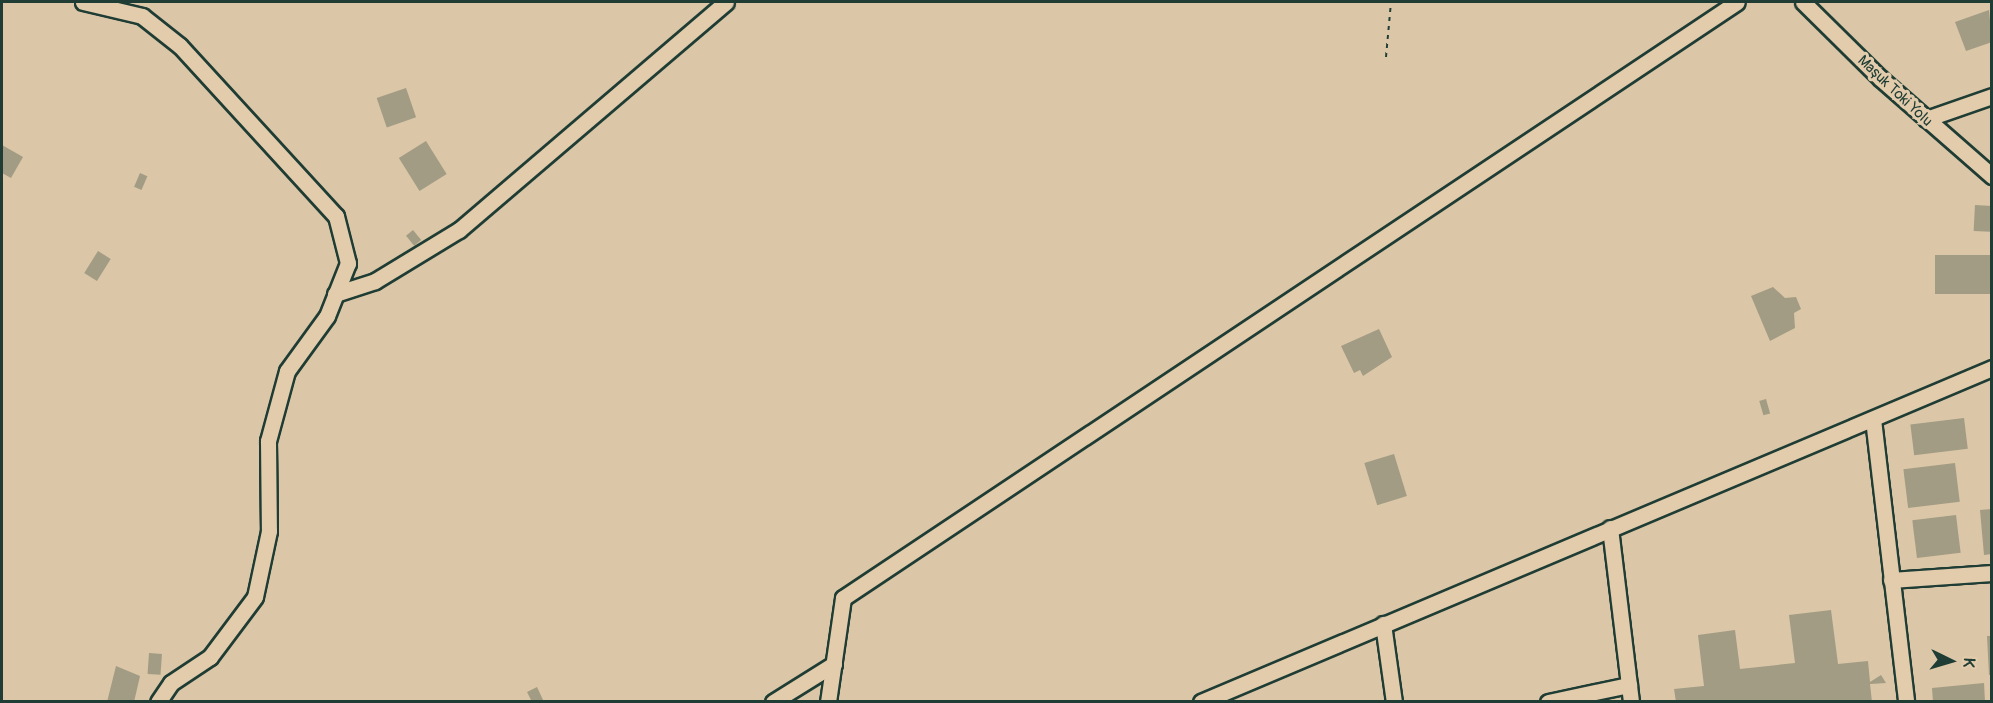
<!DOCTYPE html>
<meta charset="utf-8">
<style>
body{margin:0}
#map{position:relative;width:1993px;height:703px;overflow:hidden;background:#dbc6a7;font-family:Pangolin,sans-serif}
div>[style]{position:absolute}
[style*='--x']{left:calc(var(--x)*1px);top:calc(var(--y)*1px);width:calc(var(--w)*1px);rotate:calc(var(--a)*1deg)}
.building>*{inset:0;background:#a19c83;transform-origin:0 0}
.path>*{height:2px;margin-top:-1px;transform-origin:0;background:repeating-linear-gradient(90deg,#1f3d34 0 4.5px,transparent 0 9px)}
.roads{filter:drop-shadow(2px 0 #1f3d34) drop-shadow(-2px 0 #1f3d34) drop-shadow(0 2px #1f3d34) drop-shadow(0 -2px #1f3d34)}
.street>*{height:15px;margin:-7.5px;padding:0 7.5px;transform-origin:7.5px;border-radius:7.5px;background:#e3ccac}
span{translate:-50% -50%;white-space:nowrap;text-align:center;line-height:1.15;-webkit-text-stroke:6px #e3ccac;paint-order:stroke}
.street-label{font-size:15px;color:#1f3d34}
.frame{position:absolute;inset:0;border:3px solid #1f3d34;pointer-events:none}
.north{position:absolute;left:1921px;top:631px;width:60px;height:60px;-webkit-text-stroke:4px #e3ccac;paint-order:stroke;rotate:95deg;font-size:16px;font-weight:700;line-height:24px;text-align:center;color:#1f3d34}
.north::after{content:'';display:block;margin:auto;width:21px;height:27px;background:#1f3d34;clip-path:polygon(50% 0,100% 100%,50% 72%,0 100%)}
</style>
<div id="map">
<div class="building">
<div style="clip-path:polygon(1989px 10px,1992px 42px,1966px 51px,1955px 22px)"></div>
<div style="left:406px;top:88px;width:31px;height:31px;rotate:71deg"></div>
<div style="left:426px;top:141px;width:39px;height:32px;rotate:58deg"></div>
<div style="clip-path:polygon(2px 145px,23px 157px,11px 178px,2px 173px)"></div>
<div style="left:140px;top:173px;width:8px;height:15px;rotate:23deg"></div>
<div style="left:1975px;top:205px;width:17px;height:26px;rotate:3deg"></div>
<div style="left:413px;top:230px;width:13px;height:9px;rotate:51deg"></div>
<div style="left:98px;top:251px;width:15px;height:26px;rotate:32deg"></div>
<div style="left:1935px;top:255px;width:55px;height:39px"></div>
<div style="clip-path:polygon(1773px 287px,1785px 298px,1796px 297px,1801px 309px,1794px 313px,1795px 328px,1770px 341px,1751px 296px)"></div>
<div style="clip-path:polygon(1379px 329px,1392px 357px,1363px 376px,1360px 370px,1354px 373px,1341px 346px)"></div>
<div style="left:1766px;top:399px;width:15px;height:7px;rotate:74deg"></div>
<div style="left:1964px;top:418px;width:31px;height:54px;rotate:83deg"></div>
<div style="left:1394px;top:454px;width:44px;height:31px;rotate:73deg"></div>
<div style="left:1955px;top:463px;width:39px;height:52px;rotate:83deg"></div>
<div style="clip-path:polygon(1992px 509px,1992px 554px,1984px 555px,1980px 510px)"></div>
<div style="left:1956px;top:515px;width:38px;height:44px;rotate:83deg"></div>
<div style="clip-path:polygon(1831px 610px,1838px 664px,1868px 661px,1870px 682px,1881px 675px,1886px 683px,1870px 684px,1872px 702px,1676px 702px,1674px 689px,1704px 686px,1698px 635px,1735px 630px,1740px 669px,1795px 663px,1789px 615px)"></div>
<div style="clip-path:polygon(1987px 636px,1992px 636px,1992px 675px,1989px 675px)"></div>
<div style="left:149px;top:653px;width:13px;height:21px;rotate:4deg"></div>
<div style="clip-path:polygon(116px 666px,140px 676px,134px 702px,107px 702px)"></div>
<div style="clip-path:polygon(1984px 683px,1985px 702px,1933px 702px,1932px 688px)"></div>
<div style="clip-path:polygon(537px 687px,544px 702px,532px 702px,527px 692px)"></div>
</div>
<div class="path">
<div style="--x:1386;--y:57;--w:55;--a:-84.8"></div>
</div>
<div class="roads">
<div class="street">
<div style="--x:83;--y:2;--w:61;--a:13.3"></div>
<div style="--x:142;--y:16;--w:48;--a:38.3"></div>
<div style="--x:180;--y:46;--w:231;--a:47.5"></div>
<div style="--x:336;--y:216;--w:49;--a:75.7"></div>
<div style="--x:348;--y:263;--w:57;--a:111.6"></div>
<div style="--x:327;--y:316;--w:68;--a:126"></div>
<div style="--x:287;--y:371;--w:73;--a:105.2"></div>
<div style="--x:268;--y:441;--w:90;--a:89.4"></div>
<div style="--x:269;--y:531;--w:67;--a:102"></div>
<div style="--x:255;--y:597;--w:75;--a:126.9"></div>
<div style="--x:210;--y:657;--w:47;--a:146.3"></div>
<div style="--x:171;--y:683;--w:23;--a:124"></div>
<div style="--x:1803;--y:2;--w:108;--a:44.6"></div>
<div style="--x:1880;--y:78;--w:149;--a:41.2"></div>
<div style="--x:1926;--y:119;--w:70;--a:-19.2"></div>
<div style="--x:335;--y:294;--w:42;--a:-18"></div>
<div style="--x:375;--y:281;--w:98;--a:-31.3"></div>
<div style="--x:459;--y:230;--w:351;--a:-40.5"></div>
<div style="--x:1873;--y:419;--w:285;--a:83.3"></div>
<div style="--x:1610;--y:528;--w:175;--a:83.1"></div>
<div style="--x:1891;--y:580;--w:101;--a:-4"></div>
<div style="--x:1383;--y:624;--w:79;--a:82"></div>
<div style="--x:773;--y:702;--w:72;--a:-31.9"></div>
<div style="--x:828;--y:702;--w:105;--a:-81.8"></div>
<div style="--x:843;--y:598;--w:1074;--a:-33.69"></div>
<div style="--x:1201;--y:702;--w:859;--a:-22.89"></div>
<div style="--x:1548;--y:702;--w:83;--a:-11.9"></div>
</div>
</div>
<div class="street-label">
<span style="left:1895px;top:91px;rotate:43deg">Maşuk Toki Yolu</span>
</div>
<div class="frame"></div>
<div class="north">K</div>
</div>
